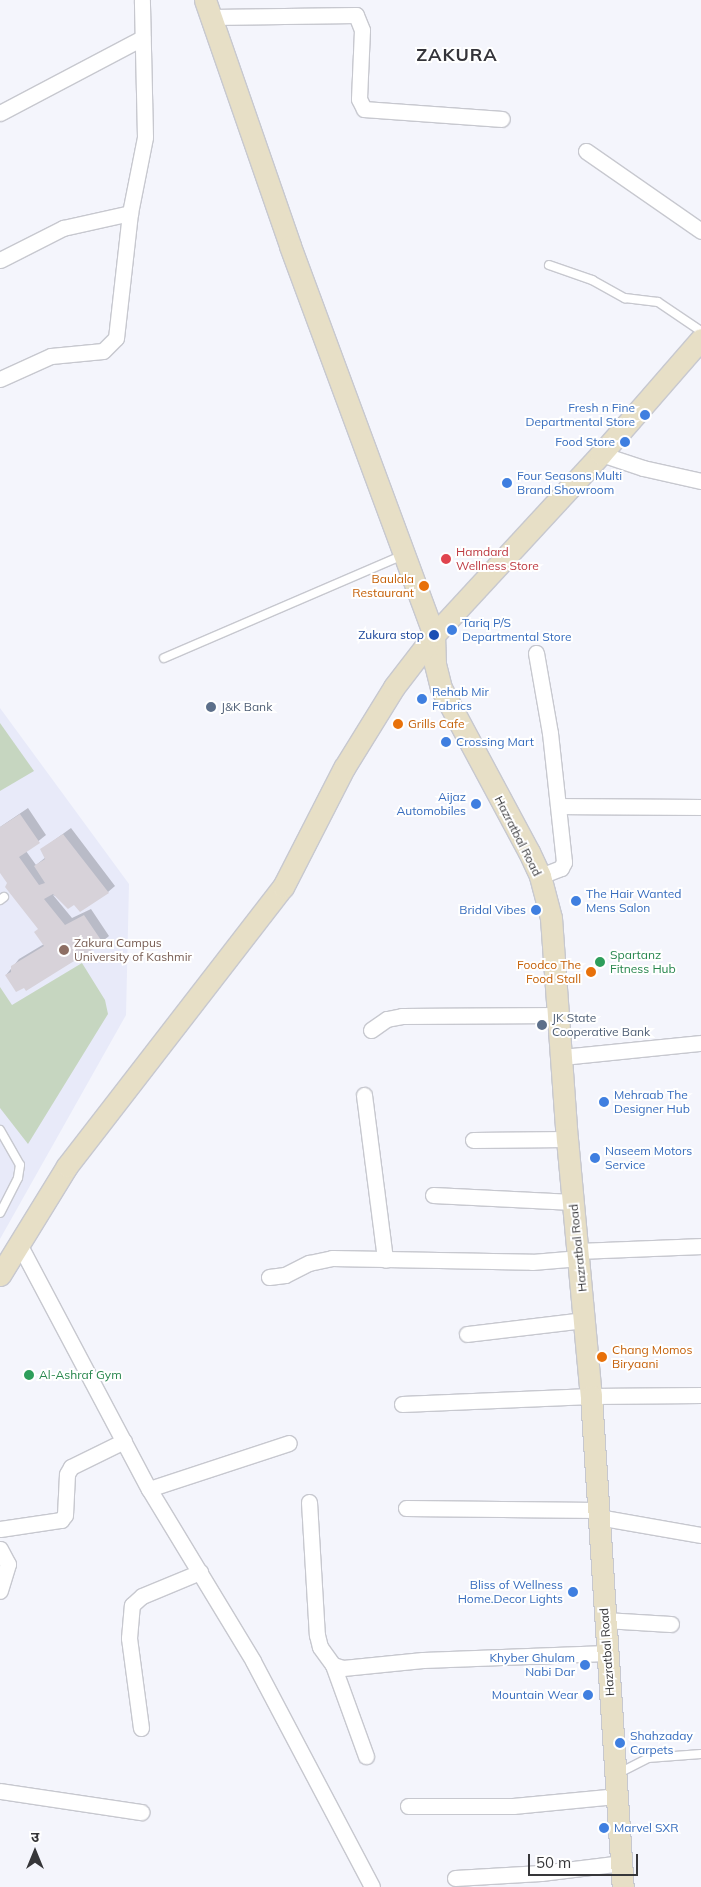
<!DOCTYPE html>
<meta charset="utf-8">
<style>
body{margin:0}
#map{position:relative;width:701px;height:1887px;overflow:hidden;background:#f4f5fc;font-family:Mulish,"Noto Sans Devanagari",sans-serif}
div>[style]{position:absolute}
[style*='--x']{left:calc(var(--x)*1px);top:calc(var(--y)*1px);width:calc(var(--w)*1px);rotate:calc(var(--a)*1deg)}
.built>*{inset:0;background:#e8eaf9}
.green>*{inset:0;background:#c6d6c0}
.shadow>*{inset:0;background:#0003}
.building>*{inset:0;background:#d7d2d9}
.roads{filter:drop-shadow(1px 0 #c7c8cf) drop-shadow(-1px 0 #c7c8cf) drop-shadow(0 1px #c7c8cf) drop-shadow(0 -1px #c7c8cf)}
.lane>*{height:8px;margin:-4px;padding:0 4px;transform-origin:4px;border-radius:4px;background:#fff}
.street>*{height:15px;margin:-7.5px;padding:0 7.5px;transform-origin:7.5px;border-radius:7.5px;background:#fff}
.secondary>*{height:21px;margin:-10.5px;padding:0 10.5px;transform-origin:10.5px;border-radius:10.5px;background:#e7dfc6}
.dots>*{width:14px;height:14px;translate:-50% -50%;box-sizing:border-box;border:2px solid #fff;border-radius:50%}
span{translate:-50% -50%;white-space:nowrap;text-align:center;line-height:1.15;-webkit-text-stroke:4px #fff;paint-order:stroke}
.shop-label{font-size:12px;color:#366cbe}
.right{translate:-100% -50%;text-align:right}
.left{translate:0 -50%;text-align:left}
.health-label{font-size:12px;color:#be3a42}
.food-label{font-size:12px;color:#c56008}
.transit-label{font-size:12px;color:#164399}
.service-label{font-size:12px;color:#4e5e75}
.street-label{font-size:12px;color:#363639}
.education-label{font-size:12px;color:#785e54}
.leisure-label{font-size:12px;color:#27864d}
.district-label{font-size:18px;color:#34343a;font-weight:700;letter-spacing:1px}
.north{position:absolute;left:10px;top:1827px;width:50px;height:50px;-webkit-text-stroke:4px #fff;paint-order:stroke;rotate:0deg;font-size:14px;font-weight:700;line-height:20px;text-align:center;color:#363639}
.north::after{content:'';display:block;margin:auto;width:18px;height:22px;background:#363639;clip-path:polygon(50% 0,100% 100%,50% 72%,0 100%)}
.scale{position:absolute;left:528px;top:1854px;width:110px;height:22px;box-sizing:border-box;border:2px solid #363639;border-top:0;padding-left:6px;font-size:15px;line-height:18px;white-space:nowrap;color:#363639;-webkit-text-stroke:4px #fff;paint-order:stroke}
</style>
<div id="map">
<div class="built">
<div style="clip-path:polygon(0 708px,129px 884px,126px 1015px,0 1239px)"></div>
</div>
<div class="green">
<div style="clip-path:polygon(0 723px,34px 771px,0 791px)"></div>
<div style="clip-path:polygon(82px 963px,105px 1000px,108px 1014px,28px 1144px,0 1108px,0 987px,12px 1005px)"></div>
</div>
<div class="shadow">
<div style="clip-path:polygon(28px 808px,46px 835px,26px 851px,36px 865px,46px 857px,42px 849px,71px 828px,115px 886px,108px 892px,74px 903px,53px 895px,72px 918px,91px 909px,109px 936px,102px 942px,6px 975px,19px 959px,44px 944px,39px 929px,0 871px,0 827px)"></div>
</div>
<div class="building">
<div style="clip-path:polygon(20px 814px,40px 843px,19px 857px,39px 885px,45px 883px,34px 866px,45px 859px,40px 849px,63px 834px,109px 893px,80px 912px,74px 905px,68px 909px,53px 894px,44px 899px,65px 925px,84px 915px,103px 943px,26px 991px,24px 988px,16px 992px,5px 975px,11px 972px,11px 966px,44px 946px,34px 932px,38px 929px,5px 887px,7px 883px,0 873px,0 827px)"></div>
</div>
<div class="roads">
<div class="lane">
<div style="--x:549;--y:265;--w:46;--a:19.2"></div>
<div style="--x:592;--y:280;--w:38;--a:29"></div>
<div style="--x:625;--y:298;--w:33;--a:7"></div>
<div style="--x:658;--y:302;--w:52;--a:34"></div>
<div style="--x:164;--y:658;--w:260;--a:-23.3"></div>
<div style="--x:0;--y:900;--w:5;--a:-37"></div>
<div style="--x:0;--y:1130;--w:40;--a:60.3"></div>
<div style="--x:20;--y:1165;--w:13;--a:99"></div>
<div style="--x:18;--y:1178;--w:39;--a:117"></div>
<div style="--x:619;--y:1773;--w:33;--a:-27"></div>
<div style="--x:648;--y:1758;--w:53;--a:-4.3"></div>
</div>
<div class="street">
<div style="--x:212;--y:17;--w:144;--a:-0.8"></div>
<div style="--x:356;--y:15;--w:16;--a:68"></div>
<div style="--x:362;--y:30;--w:69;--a:92.5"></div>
<div style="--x:359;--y:99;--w:11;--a:63"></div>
<div style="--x:364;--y:109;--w:138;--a:4.1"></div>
<div style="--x:0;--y:113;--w:161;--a:-27.8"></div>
<div style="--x:586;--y:151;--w:140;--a:34.8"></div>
<div style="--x:0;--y:260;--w:71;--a:-26.9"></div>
<div style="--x:63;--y:228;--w:69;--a:-12.6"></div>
<div style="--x:0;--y:379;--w:56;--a:-24.3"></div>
<div style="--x:51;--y:356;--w:52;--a:-5.5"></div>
<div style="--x:103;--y:351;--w:18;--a:-45"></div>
<div style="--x:116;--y:338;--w:126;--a:-83.6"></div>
<div style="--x:130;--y:213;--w:77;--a:-78.8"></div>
<div style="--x:145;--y:137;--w:137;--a:-91.3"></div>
<div style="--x:601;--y:454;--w:44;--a:18.4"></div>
<div style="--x:643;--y:468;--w:59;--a:12.6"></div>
<div style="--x:536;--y:653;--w:81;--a:80.1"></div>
<div style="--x:550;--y:733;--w:130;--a:83.8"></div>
<div style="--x:564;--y:862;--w:7;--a:117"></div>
<div style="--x:561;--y:868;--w:22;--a:159"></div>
<div style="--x:559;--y:806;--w:142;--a:0.4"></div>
<div style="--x:371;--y:1030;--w:19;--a:-35"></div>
<div style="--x:387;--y:1019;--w:15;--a:-11"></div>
<div style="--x:402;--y:1016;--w:158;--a:-0.4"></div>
<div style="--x:562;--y:1057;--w:140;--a:-5.8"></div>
<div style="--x:364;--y:1095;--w:166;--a:82.7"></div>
<div style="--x:473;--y:1140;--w:94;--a:-0.6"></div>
<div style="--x:433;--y:1195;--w:140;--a:2.9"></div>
<div style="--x:18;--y:1242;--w:280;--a:62.1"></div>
<div style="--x:149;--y:1489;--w:201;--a:58.8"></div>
<div style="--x:253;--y:1661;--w:255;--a:62.2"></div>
<div style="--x:579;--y:1251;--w:122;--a:-2.3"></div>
<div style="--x:269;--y:1277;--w:16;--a:-7"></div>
<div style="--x:285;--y:1275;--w:27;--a:-27"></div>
<div style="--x:309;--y:1263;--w:24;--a:-12"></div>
<div style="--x:332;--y:1258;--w:200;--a:1.1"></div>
<div style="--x:532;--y:1262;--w:48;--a:-4.8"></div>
<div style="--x:467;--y:1334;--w:119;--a:-6.8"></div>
<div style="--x:402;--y:1404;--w:189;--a:-2.4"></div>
<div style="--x:591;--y:1396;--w:110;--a:-0.5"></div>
<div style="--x:149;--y:1489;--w:147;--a:-18.2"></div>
<div style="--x:309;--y:1502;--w:133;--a:86.6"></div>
<div style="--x:317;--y:1635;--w:12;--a:76"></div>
<div style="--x:320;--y:1647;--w:22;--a:54"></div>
<div style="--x:333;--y:1665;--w:10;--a:17"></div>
<div style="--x:343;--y:1668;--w:80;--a:-5.7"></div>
<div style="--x:423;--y:1660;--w:184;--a:-2.2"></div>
<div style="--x:406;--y:1508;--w:192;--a:0.6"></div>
<div style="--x:598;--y:1517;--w:105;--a:9.9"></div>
<div style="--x:0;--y:1529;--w:62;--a:-8.4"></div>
<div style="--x:61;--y:1520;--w:6;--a:-51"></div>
<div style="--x:65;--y:1515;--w:41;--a:-87.2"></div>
<div style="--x:67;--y:1474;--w:8;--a:-60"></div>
<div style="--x:71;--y:1467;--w:59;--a:-26.1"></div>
<div style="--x:0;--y:1549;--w:17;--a:62"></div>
<div style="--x:8;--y:1564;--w:28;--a:107"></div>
<div style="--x:604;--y:1620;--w:67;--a:3.4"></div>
<div style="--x:333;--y:1665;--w:97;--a:70.1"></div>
<div style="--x:141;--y:1728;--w:91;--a:-97.6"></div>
<div style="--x:129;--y:1638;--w:33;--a:-85"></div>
<div style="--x:132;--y:1605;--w:13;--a:-42"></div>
<div style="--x:142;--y:1596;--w:63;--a:-22.5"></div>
<div style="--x:0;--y:1791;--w:143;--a:8.5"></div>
<div style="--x:408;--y:1806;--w:105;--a:0"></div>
<div style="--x:513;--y:1806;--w:103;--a:-5.5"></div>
<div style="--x:455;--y:1878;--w:86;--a:-3.3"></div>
<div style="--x:541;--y:1873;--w:82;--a:-7"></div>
</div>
<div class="secondary">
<div style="--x:205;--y:0;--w:260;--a:70.9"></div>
<div style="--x:290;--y:246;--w:415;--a:69.7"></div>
<div style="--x:434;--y:635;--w:29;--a:88"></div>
<div style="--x:435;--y:664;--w:25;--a:76"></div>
<div style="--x:441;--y:688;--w:186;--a:61.8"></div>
<div style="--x:529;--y:852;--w:26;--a:65"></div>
<div style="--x:540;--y:876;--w:43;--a:75.3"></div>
<div style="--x:551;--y:918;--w:222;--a:85.9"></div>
<div style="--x:567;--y:1139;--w:258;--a:84.7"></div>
<div style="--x:591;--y:1396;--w:492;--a:86.3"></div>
<div style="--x:0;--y:1275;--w:128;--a:-58.4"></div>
<div style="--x:67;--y:1166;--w:353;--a:-52.3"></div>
<div style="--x:283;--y:887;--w:134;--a:-62.9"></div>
<div style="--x:344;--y:768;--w:95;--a:-58.3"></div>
<div style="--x:394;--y:687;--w:66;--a:-52.4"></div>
<div style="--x:434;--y:635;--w:246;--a:-47.3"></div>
<div style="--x:601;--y:454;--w:152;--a:-49"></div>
</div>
</div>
<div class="dots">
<div style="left:645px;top:415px;background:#3f7fe0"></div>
<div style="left:625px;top:442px;background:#3f7fe0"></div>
<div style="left:507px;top:483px;background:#3f7fe0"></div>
<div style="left:446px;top:559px;background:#e0444e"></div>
<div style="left:424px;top:586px;background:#e8710a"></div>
<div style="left:452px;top:630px;background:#3f7fe0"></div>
<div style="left:434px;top:635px;background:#1a4fb4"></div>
<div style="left:422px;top:699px;background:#3f7fe0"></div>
<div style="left:211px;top:707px;background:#5c6f8a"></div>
<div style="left:398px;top:724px;background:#e8710a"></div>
<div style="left:446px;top:742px;background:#3f7fe0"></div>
<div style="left:476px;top:804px;background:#3f7fe0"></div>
<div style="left:576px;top:901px;background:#3f7fe0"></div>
<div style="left:536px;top:910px;background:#3f7fe0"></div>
<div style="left:64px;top:950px;background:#8d6e63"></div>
<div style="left:600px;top:962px;background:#2e9e5b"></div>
<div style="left:591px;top:972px;background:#e8710a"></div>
<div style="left:542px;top:1025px;background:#5c6f8a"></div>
<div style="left:604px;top:1102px;background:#3f7fe0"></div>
<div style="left:595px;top:1158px;background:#3f7fe0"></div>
<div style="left:602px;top:1357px;background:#e8710a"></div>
<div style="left:29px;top:1375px;background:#2e9e5b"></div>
<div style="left:573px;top:1592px;background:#3f7fe0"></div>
<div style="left:585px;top:1665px;background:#3f7fe0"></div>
<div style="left:588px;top:1695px;background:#3f7fe0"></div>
<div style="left:620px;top:1743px;background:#3f7fe0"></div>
<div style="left:604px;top:1828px;background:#3f7fe0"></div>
</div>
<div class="shop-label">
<span class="right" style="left:635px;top:415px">Fresh n Fine<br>Departmental Store</span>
<span class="right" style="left:615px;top:442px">Food Store</span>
<span class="left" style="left:517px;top:483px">Four Seasons Multi<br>Brand Showroom</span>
<span class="left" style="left:462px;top:630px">Tariq P/S<br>Departmental Store</span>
<span class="left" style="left:432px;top:699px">Rehab Mir<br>Fabrics</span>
<span class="left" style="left:456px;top:742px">Crossing Mart</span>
<span class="right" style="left:466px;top:804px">Aijaz<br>Automobiles</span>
<span class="left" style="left:586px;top:901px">The Hair Wanted<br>Mens Salon</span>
<span class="right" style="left:526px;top:910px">Bridal Vibes</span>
<span class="left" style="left:614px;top:1102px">Mehraab The<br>Designer Hub</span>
<span class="left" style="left:605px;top:1158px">Naseem Motors<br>Service</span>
<span class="right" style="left:563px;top:1592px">Bliss of Wellness<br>Home.Decor Lights</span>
<span class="right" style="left:575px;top:1665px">Khyber Ghulam<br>Nabi Dar</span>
<span class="right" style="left:578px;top:1695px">Mountain Wear</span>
<span class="left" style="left:630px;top:1743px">Shahzaday<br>Carpets</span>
<span class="left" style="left:614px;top:1828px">Marvel SXR</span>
</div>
<div class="health-label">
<span class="left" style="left:456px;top:559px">Hamdard<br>Wellness Store</span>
</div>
<div class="food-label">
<span class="right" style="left:414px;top:586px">Baulala<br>Restaurant</span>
<span class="left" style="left:408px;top:724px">Grills Cafe</span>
<span class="right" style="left:581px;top:972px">Foodco The<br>Food Stall</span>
<span class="left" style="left:612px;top:1357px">Chang Momos<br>Biryaani</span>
</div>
<div class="transit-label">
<span class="right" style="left:424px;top:635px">Zukura stop</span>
</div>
<div class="service-label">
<span class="left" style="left:221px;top:707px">J&amp;K Bank</span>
<span class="left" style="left:552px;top:1025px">JK State<br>Cooperative Bank</span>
</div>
<div class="street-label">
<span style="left:518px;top:836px;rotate:63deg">Hazratbal Road</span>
<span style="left:578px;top:1248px;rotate:-96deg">Hazratbal Road</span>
<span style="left:607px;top:1652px;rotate:-94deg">Hazratbal Road</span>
</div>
<div class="education-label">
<span class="left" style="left:74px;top:950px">Zakura Campus<br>University of Kashmir</span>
</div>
<div class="leisure-label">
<span class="left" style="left:610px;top:962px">Spartanz<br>Fitness Hub</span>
<span class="left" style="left:39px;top:1375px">Al-Ashraf Gym</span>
</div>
<div class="district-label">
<span style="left:457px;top:55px">ZAKURA</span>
</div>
<div class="north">उ</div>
<div class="scale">50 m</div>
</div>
